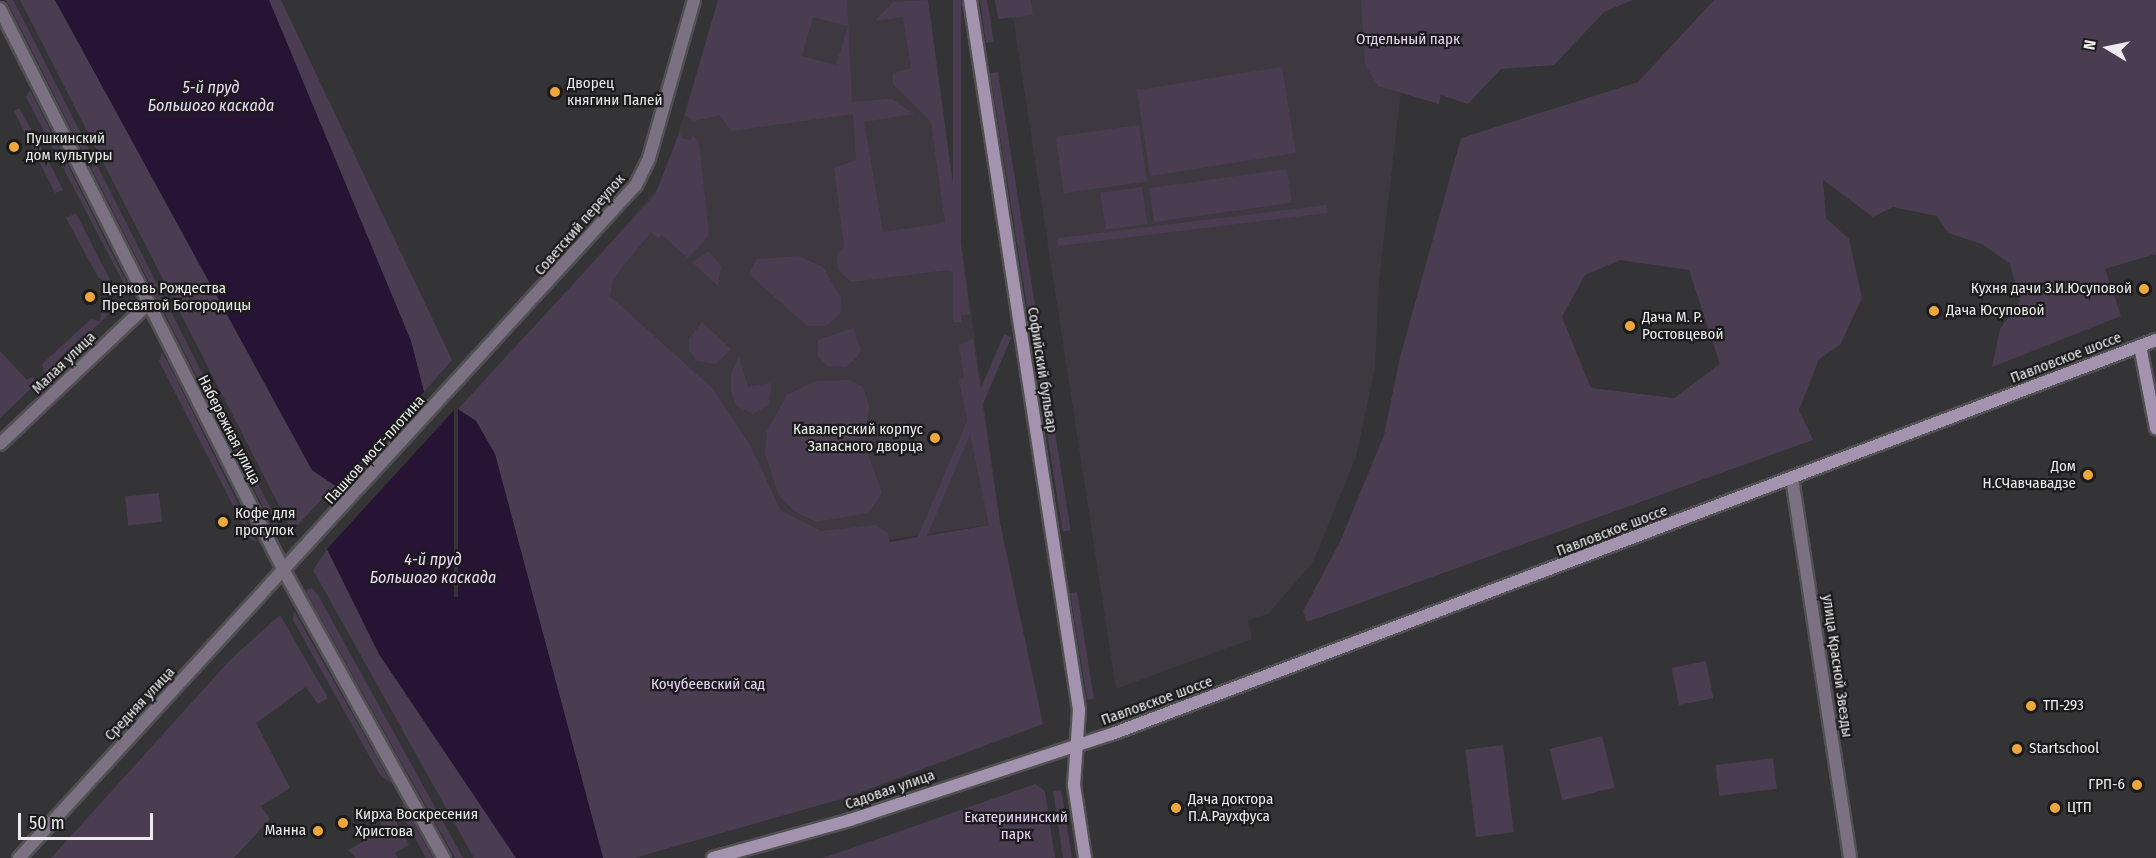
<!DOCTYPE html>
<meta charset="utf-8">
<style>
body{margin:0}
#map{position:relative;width:2156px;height:858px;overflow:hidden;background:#343335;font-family:"Fira Sans Condensed",sans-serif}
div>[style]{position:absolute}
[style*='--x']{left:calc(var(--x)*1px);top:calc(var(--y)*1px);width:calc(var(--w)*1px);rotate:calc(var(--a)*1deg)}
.built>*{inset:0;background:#3e3941}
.green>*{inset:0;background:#4a3d52;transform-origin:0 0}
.water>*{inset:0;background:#271333}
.pier>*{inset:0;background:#343335;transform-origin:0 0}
.roads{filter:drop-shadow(2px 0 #515052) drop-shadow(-2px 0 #515052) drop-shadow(0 2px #515052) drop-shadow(0 -2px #515052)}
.street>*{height:12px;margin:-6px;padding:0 6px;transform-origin:6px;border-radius:6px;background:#7b7182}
.secondary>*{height:12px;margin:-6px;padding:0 6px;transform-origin:6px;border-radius:6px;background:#a493ae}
.dots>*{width:16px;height:16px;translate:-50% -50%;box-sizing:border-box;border:3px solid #1b1b1c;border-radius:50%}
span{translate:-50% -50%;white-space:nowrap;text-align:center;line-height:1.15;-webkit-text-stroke:4.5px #1b1b1c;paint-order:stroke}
.park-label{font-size:15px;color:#ead3f9}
.poi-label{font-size:15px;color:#ecebed}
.left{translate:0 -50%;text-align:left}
.right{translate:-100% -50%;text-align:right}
.street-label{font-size:15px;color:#ecebed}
.water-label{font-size:16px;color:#f0d9ff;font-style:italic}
.north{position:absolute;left:2078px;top:18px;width:60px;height:60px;-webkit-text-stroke:4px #1b1b1c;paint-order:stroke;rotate:280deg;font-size:16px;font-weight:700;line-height:24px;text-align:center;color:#ecebed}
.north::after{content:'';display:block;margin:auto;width:21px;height:27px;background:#ecebed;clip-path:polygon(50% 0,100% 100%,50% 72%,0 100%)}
.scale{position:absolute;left:18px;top:813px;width:135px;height:27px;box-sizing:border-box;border:3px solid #ecebed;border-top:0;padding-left:8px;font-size:18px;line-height:21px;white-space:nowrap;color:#ecebed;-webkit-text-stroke:4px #1b1b1c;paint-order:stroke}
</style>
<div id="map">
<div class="built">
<div style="clip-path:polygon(718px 0,928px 0,1000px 523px,775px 557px,633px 319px,586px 271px,664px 181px)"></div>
<div style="clip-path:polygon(1031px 0,1361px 0,1378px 85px,1401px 91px,1379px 281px,1375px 368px,1356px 457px,1313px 562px,1268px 614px,1248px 620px,1252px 639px,1116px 689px,1013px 17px,1033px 14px)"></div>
</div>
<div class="green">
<div style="clip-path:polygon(6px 0,13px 0,20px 13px,281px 529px,276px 533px)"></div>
<div style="clip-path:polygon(20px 0,55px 0,312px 470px,335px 485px,292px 531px)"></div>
<div style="clip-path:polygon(269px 0,281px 0,452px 360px,424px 392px,411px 341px)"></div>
<div style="clip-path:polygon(evenodd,718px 0,847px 0,852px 102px,891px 99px,914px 114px,864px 122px,883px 232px,945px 223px,931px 122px,893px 84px,893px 73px,911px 68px,903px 17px,875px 21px,893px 2px,928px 0,970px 314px,959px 315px,954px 272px,948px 270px,851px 282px,838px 270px,837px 254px,844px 247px,834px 168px,856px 160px,853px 114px,731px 131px,720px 115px,694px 121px,685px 115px,718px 0,813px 17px,848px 26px,836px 65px,802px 56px,813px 17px)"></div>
<div style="left:953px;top:0;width:8px;height:322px"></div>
<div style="clip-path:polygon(980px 0,987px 0,994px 42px,986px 43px)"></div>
<div style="clip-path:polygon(995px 0,1031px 0,1033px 15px,998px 19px)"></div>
<div style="clip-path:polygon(1361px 0,1633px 0,1604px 12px,1554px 65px,1501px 69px,1468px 104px,1441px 95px,1439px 104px,1378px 86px,1365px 65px)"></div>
<div style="clip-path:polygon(evenodd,1714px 0,2156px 0,2156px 254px,2105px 269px,2121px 316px,1992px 367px,2000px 329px,2020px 301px,2010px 264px,1982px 244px,1948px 233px,1937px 216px,1893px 207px,1873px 217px,1823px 180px,1826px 218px,1849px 239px,1862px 298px,1840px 345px,1819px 359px,1799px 410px,1813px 440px,1307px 622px,1303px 611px,1340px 542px,1384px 435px,1400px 357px,1461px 138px,1638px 82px,1714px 0,1620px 260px,1689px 270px,1720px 364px,1674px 398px,1591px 388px,1562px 317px,1585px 275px,1620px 260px)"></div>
<div style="left:1282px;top:67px;width:87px;height:147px;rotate:81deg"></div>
<div style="left:998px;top:72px;width:464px;height:8px;rotate:81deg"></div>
<div style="clip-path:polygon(30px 90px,127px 283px,124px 284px,26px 97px)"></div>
<div style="clip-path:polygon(19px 108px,43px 150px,63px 190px,55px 193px,14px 111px)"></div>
<div style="left:1139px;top:125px;width:57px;height:84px;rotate:82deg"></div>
<div style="clip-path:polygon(680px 131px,681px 138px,690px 140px,692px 135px,699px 142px,709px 235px,688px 258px,662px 235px,658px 238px,651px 232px,613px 279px,610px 296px,713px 389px,751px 447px,781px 511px,821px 531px,876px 525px,888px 533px,890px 542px,989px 525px,959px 380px,964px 378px,959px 345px,973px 339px,1000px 523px,1043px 724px,845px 798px,634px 858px,603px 858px,495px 454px,476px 421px,458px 409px,655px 195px)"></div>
<div style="left:1287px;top:169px;width:34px;height:139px;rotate:82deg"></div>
<div style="left:1142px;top:187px;width:37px;height:42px;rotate:82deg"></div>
<div style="left:1327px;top:205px;width:8px;height:272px;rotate:83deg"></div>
<div style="clip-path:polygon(76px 213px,91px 243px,115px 289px,98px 277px,66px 218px)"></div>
<div style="clip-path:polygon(709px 251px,721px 266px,718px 286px,692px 262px)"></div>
<div style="clip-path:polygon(798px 256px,823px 267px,841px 298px,840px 314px,826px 326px,807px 326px,749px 274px,757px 259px)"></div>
<div style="clip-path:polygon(101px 313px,109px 314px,45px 375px,42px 364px,91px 319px,100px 321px)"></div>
<div style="clip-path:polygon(702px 322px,731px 349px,716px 364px,697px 361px,689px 351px,689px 339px)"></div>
<div style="clip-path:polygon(853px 328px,861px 350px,857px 357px,846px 367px,827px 366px,818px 357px,818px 340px)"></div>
<div style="left:1004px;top:334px;width:8px;height:378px;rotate:23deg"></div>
<div style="clip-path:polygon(0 351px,27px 380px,32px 377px,38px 382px,0 418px)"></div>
<div style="clip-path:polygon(162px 352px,174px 374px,257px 542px,250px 539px,159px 361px)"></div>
<div style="clip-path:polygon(739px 357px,748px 387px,770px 383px,771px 390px,768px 405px,753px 414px,737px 406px,731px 392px,731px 374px)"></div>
<div style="clip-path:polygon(850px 380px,863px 387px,869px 406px,865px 438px,852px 440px,854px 452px,867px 451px,882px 493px,868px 513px,816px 522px,794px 511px,778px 494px,765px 453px,767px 431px,787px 395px,816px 381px)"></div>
<div style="left:159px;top:493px;width:29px;height:34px;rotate:84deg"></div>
<div style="clip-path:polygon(327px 549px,379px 654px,516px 858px,474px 858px,313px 570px)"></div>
<div style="clip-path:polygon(312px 588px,318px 595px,463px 858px,455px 858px,305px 590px)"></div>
<div style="left:1077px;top:592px;width:108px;height:7px;rotate:81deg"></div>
<div style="clip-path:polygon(294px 611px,391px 782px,391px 783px,380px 775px,293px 620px)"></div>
<div style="clip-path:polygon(280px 615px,328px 698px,318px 704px,306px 687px,256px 723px,290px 788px,261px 806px,270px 819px,234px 858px,51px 858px,231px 659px)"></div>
<div style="left:1706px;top:661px;width:38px;height:35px;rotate:79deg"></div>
<div style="left:1602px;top:736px;width:53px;height:54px;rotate:76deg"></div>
<div style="left:1503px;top:745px;width:88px;height:38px;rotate:83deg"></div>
<div style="left:1773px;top:758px;width:31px;height:58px;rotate:83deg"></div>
<div style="clip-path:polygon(1035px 784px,1045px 791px,1055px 858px,823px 858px)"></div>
<div style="clip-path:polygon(1061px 790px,1062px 795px,1072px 858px,1063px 858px,1053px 791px)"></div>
<div style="clip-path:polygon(403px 804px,433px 858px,426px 858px,400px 811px)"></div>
<div style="clip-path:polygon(391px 813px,409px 845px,395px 853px,398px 858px,356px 858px,348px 850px,384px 830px,379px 820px)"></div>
</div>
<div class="water">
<div style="clip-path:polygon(55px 0,269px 0,411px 341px,424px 392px,337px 487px,312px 470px)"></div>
<div style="clip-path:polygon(456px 408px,476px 421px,495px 454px,603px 858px,516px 858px,379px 654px,327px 549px)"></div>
</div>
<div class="pier">
<div style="clip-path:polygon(426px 390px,379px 445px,335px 489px,377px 443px)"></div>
<div style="left:454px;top:406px;width:4px;height:191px"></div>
</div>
<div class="roads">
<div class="street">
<div style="--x:0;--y:9;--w:630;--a:63.19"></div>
<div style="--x:284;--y:571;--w:329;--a:60.9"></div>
<div style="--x:0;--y:444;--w:204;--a:-43.4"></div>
<div style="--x:1792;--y:478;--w:384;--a:81.3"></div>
<div style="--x:19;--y:858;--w:913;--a:-47.49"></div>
<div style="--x:636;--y:185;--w:30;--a:-64"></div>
<div style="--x:649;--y:158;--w:164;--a:-74.1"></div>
</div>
<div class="secondary">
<div style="--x:970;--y:0;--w:718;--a:81.27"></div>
<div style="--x:1079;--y:710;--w:75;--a:93.8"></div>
<div style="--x:1074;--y:785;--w:74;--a:81.4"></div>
<div style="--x:2140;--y:346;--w:84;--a:79"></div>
<div style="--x:713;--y:858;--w:142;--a:-15.5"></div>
<div style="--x:850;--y:820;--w:276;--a:-18.2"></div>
<div style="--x:1112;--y:734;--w:1116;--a:-20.68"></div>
</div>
</div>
<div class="dots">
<div style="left:555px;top:92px;background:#eea73c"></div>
<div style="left:14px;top:147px;background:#eea73c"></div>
<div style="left:2144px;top:289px;background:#eea73c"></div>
<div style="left:90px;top:297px;background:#eea73c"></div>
<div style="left:1934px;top:311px;background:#eea73c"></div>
<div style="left:1630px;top:326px;background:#eea73c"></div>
<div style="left:935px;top:438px;background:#eea73c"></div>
<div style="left:2088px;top:475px;background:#eea73c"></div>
<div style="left:223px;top:522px;background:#eea73c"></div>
<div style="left:2031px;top:706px;background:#eea73c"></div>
<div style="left:2017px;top:749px;background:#eea73c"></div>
<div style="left:2137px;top:785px;background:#eea73c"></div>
<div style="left:1176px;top:808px;background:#eea73c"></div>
<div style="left:2055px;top:808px;background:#eea73c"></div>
<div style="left:343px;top:823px;background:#eea73c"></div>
<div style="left:318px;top:831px;background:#eea73c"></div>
</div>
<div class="park-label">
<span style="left:1408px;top:40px">Отдельный парк</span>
<span style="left:708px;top:685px">Кочубеевский сад</span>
<span style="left:1016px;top:826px">Екатерининский<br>парк</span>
</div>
<div class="poi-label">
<span class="left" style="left:567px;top:92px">Дворец<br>княгини Палей</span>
<span class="left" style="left:26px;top:147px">Пушкинский<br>дом культуры</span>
<span class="left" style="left:102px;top:297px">Церковь Рождества<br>Пресвятой Богородицы</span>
<span class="right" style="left:2132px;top:289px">Кухня дачи З.И.Юсуповой</span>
<span class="left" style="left:1946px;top:311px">Дача Юсуповой</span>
<span class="left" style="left:1642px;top:326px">Дача М. Р.<br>Ростовцевой</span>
<span class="right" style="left:923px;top:438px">Кавалерский корпус<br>Запасного дворца</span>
<span class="right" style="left:2076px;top:475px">Дом<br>Н.СЧавчавадзе</span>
<span class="left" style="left:235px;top:522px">Кофе для<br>прогулок</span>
<span class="left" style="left:2043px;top:706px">ТП-293</span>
<span class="left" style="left:2029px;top:749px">Startschool</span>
<span class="right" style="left:2125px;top:785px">ГРП-6</span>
<span class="left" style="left:1188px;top:808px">Дача доктора<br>П.А.Раухфуса</span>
<span class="left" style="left:2067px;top:808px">ЦТП</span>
<span class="left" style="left:355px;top:823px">Кирха Воскресения<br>Христова</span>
<span class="right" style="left:306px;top:831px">Манна</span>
</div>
<div class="street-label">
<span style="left:580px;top:225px;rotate:-49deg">Советский переулок</span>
<span style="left:2066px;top:358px;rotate:-21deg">Павловское шоссе</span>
<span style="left:64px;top:363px;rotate:-44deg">Малая улица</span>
<span style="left:1042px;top:370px;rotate:81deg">Софийский бульвар</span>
<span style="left:229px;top:430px;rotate:63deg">Набережная улица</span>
<span style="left:375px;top:450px;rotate:-48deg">Пашков мост-плотина</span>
<span style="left:1612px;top:531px;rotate:-21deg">Павловское шоссе</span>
<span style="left:1837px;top:666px;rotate:82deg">улица Красной Звезды</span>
<span style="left:1157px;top:701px;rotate:-20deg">Павловское шоссе</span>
<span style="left:140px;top:704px;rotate:-47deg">Средняя улица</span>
<span style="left:890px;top:790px;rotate:-19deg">Садовая улица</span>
</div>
<div class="water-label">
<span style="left:211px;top:97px">5-й пруд<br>Большого каскада</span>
<span style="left:433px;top:569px">4-й пруд<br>Большого каскада</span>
</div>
<div class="north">N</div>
<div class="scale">50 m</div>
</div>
